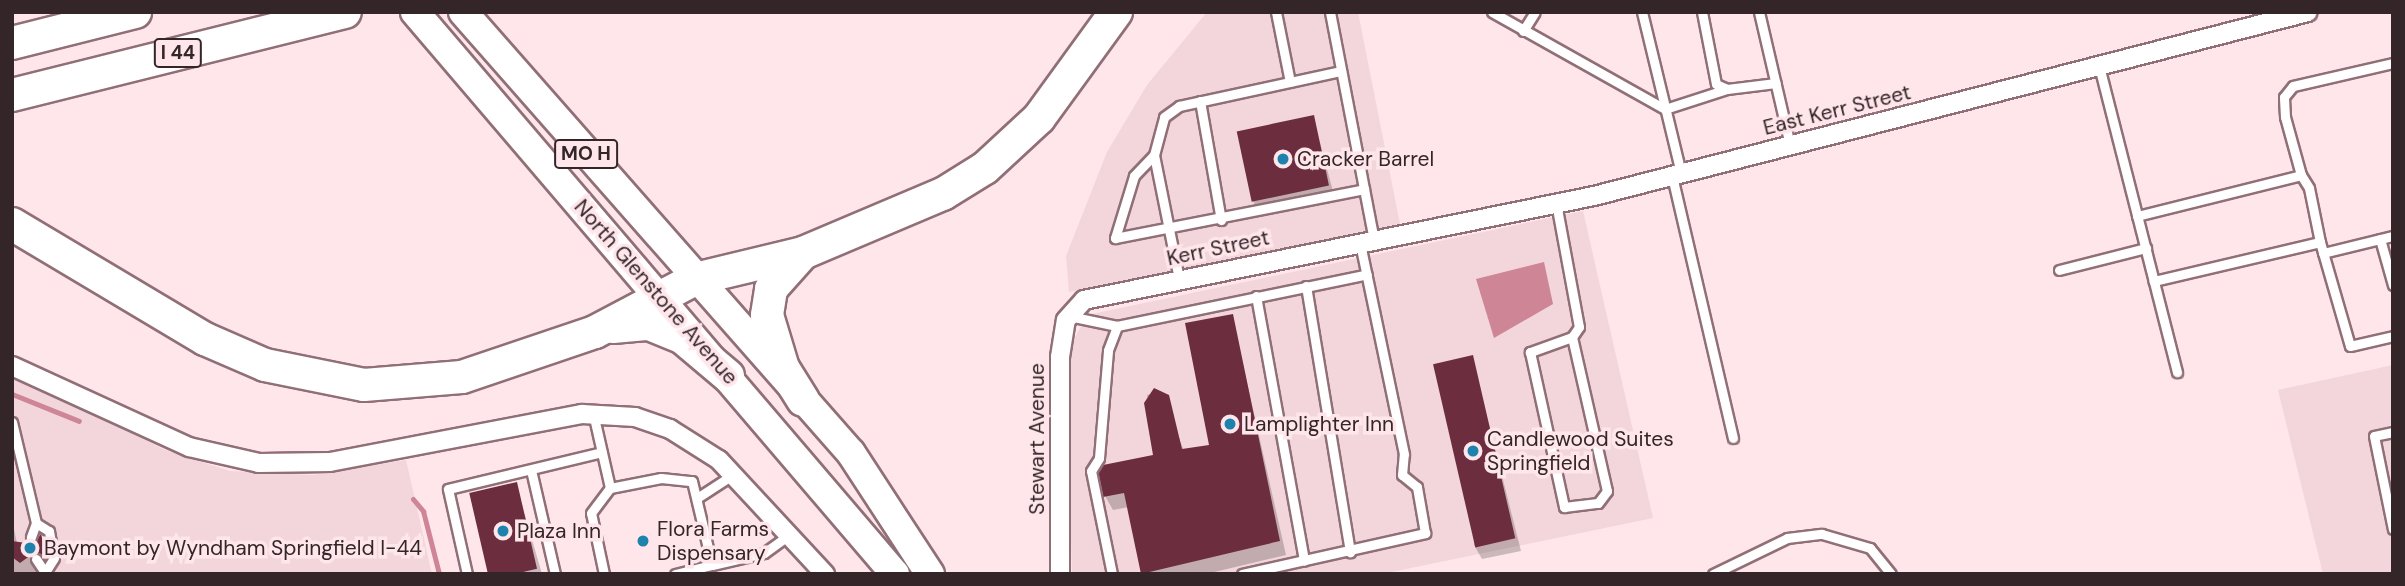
<!DOCTYPE html>
<style>
body{margin:0}
#map{position:relative;width:2405px;height:586px;overflow:hidden;background:#fee6eb;font-family:"DM Sans",sans-serif}
div>[style]{position:absolute}
[style*='--x']{left:calc(var(--x)*1px);top:calc(var(--y)*1px);width:calc(var(--w)*1px);rotate:calc(var(--a)*1deg)}
.built>*{inset:0;background:#f2d6db}
.water>*{inset:0;background:#ce8596}
.shadow>*{inset:0;background:#0003}
.stream>*{height:5px;margin:-2.5px;padding:0 2.5px;transform-origin:2.5px;border-radius:2.5px;background:#ce8596}
.building>*{inset:0;background:#6c2d3f;transform-origin:0 0}
.roads{filter:drop-shadow(2px 0 #916f76) drop-shadow(-2px 0 #916f76) drop-shadow(0 2px #916f76) drop-shadow(0 -2px #916f76)}
.lane>*{height:9px;margin:-4.5px;padding:0 4.5px;transform-origin:4.5px;border-radius:4.5px;background:#fff}
.street>*{height:18px;margin:-9px;padding:0 9px;transform-origin:9px;border-radius:9px;background:#fff}
.primary>*{height:28px;margin:-14px;padding:0 14px;transform-origin:14px;border-radius:14px;background:#fff}
.highway>*{height:32px;margin:-16px;padding:0 16px;transform-origin:16px;border-radius:16px;background:#fff}
.dots>*{width:19px;height:19px;translate:-50% -50%;box-sizing:border-box;border:4px solid #fee6eb;border-radius:50%}
span{translate:-50% -50%;white-space:nowrap;text-align:center;line-height:1.15;-webkit-text-stroke:7px #fee6eb;paint-order:stroke}
.shield-label span{padding:2px 5px;background:#fee6eb;border:2px solid;border-radius:5px;-webkit-text-stroke-width:0}
.shield-label{font-size:19px;color:#332528;font-weight:700}
.street-label{font-size:21px;color:#332528}
.poi-label{font-size:21px;color:#332528}
.left{translate:0 -50%;text-align:left}
.frame{position:absolute;inset:0;border:14px solid #332528;pointer-events:none}
</style>
<div id="map">
<div class="built">
<div style="clip-path:polygon(1207px 12px,1358px 12px,1400px 224px,1069px 292px,1066px 256px,1107px 152px,1147px 85px)"></div>
<div style="clip-path:polygon(1583px 211px,1653px 518px,1382px 574px,1072px 574px,1067px 395px,1073px 341px,1087px 315px)"></div>
<div style="clip-path:polygon(2393px 365px,2393px 574px,2323px 574px,2278px 390px)"></div>
<div style="clip-path:polygon(12px 379px,57px 394px,165px 450px,230px 471px,313px 475px,406px 460px,432px 574px,12px 574px)"></div>
</div>
<div class="water">
<div style="clip-path:polygon(1544px 262px,1553px 304px,1494px 338px,1476px 279px)"></div>
</div>
<div class="shadow">
<div style="clip-path:polygon(1313px 117px,1334px 195px,1259px 212px,1253px 201px)"></div>
<div style="clip-path:polygon(1232px 316px,1286px 555px,1206px 574px,1143px 574px,1129px 507px,1113px 510px,1105px 496px,1155px 457px,1147px 395px,1161px 391px,1184px 451px,1211px 447px)"></div>
<div style="clip-path:polygon(1472px 357px,1521px 551px,1482px 559px,1474px 545px)"></div>
<div style="clip-path:polygon(516px 484px,542px 574px,490px 574px)"></div>
<div style="clip-path:polygon(12px 520px,17px 543px,34px 546px,40px 537px,53px 569px,43px 565px,37px 574px,12px 574px)"></div>
</div>
<div class="stream">
<div style="--x:12;--y:394;--w:72;--a:21.9"></div>
<div style="--x:413;--y:499;--w:16;--a:50"></div>
<div style="--x:423;--y:511;--w:65;--a:75.7"></div>
</div>
<div class="building">
<div style="left:1314px;top:115px;width:72px;height:79px;rotate:78deg"></div>
<div style="clip-path:polygon(1233px 314px,1280px 541px,1141px 574px,1124px 493px,1103px 497px,1098px 472px,1103px 465px,1153px 455px,1144px 403px,1154px 388px,1169px 395px,1182px 449px,1209px 445px,1185px 323px)"></div>
<div style="left:1473px;top:355px;width:188px;height:41px;rotate:77deg"></div>
<div style="left:517px;top:482px;width:89px;height:49px;rotate:77deg"></div>
<div style="clip-path:polygon(41px 534px,47px 557px,35px 552px,20px 563px,12px 557px,12px 541px,33px 544px)"></div>
</div>
<div class="roads">
<div class="lane">
<div style="--x:1276;--y:12;--w:71;--a:78.7"></div>
<div style="--x:1330;--y:12;--w:232;--a:79.1"></div>
<div style="--x:1492;--y:12;--w:198;--a:29.3"></div>
<div style="--x:1665;--y:109;--w:65;--a:-17.9"></div>
<div style="--x:1642;--y:12;--w:166;--a:76.4"></div>
<div style="--x:1702;--y:12;--w:73;--a:79"></div>
<div style="--x:1716;--y:84;--w:12;--a:24"></div>
<div style="--x:1727;--y:89;--w:49;--a:-7"></div>
<div style="--x:1759;--y:12;--w:137;--a:76.9"></div>
<div style="--x:1523;--y:31;--w:22;--a:-58"></div>
<div style="--x:2099;--y:66;--w:316;--a:75.7"></div>
<div style="--x:1200;--y:101;--w:121;--a:80"></div>
<div style="--x:1154;--y:155;--w:29;--a:134"></div>
<div style="--x:1134;--y:176;--w:65;--a:107"></div>
<div style="--x:1115;--y:238;--w:254;--a:-11.1"></div>
<div style="--x:2301;--y:175;--w:60;--a:-105.4"></div>
<div style="--x:2285;--y:117;--w:20;--a:-93"></div>
<div style="--x:2284;--y:97;--w:14;--a:-51"></div>
<div style="--x:2293;--y:86;--w:103;--a:-13"></div>
<div style="--x:1672;--y:176;--w:269;--a:76.9"></div>
<div style="--x:1556;--y:203;--w:126;--a:79.5"></div>
<div style="--x:1579;--y:327;--w:12;--a:125"></div>
<div style="--x:1572;--y:337;--w:45;--a:160.3"></div>
<div style="--x:1530;--y:352;--w:159;--a:77.6"></div>
<div style="--x:1564;--y:507;--w:34;--a:-7"></div>
<div style="--x:1598;--y:503;--w:15;--a:-53"></div>
<div style="--x:1607;--y:491;--w:158;--a:-102.8"></div>
<div style="--x:2137;--y:216;--w:169;--a:-14"></div>
<div style="--x:2301;--y:175;--w:15;--a:58"></div>
<div style="--x:2309;--y:188;--w:55;--a:78.5"></div>
<div style="--x:2320;--y:242;--w:171;--a:166.8"></div>
<div style="--x:2380;--y:239;--w:48;--a:74.2"></div>
<div style="--x:2320;--y:242;--w:108;--a:73.9"></div>
<div style="--x:2350;--y:346;--w:44;--a:-13.1"></div>
<div style="--x:2323;--y:253;--w:72;--a:-13.7"></div>
<div style="--x:2059;--y:270;--w:90;--a:-14.2"></div>
<div style="--x:1179;--y:279;--w:126;--a:-101.4"></div>
<div style="--x:1154;--y:155;--w:39;--a:-75"></div>
<div style="--x:1164;--y:117;--w:19;--a:-36"></div>
<div style="--x:1179;--y:106;--w:166;--a:-12.2"></div>
<div style="--x:1306;--y:286;--w:270;--a:80.6"></div>
<div style="--x:1256;--y:296;--w:269;--a:79.7"></div>
<div style="--x:1069;--y:316;--w:49;--a:11.8"></div>
<div style="--x:1117;--y:326;--w:255;--a:-11.7"></div>
<div style="--x:593;--y:413;--w:77;--a:77.2"></div>
<div style="--x:610;--y:488;--w:52;--a:-11.1"></div>
<div style="--x:661;--y:478;--w:31;--a:6"></div>
<div style="--x:692;--y:481;--w:86;--a:76.6"></div>
<div style="--x:712;--y:565;--w:53;--a:-13"></div>
<div style="--x:764;--y:553;--w:31;--a:-36"></div>
<div style="--x:12;--y:422;--w:104;--a:76.6"></div>
<div style="--x:36;--y:523;--w:15;--a:110"></div>
<div style="--x:2393;--y:432;--w:19;--a:168"></div>
<div style="--x:2374;--y:436;--w:95;--a:78.5"></div>
<div style="--x:531;--y:470;--w:107;--a:77"></div>
<div style="--x:697;--y:498;--w:44;--a:-33"></div>
<div style="--x:36;--y:523;--w:15;--a:32"></div>
<div style="--x:49;--y:531;--w:27;--a:80"></div>
<div style="--x:54;--y:558;--w:15;--a:122"></div>
<div style="--x:36;--y:559;--w:18;--a:56"></div>
<div style="--x:467;--y:574;--w:87;--a:-102.6"></div>
<div style="--x:448;--y:489;--w:158;--a:-13.5"></div>
<div style="--x:604;--y:574;--w:62;--a:-102"></div>
<div style="--x:591;--y:513;--w:31;--a:-53"></div>
<div style="--x:675;--y:574;--w:38;--a:-14"></div>
<div style="--x:1112;--y:574;--w:105;--a:-101.5"></div>
<div style="--x:1091;--y:471;--w:15;--a:-58"></div>
<div style="--x:1099;--y:458;--w:108;--a:-85.2"></div>
<div style="--x:1108;--y:350;--w:26;--a:-69"></div>
<div style="--x:1242;--y:574;--w:188;--a:-12.6"></div>
<div style="--x:1425;--y:533;--w:47;--a:-99.9"></div>
<div style="--x:1417;--y:487;--w:19;--a:-141"></div>
<div style="--x:1402;--y:475;--w:21;--a:-85"></div>
<div style="--x:1404;--y:454;--w:216;--a:-101.8"></div>
<div style="--x:1713;--y:574;--w:82;--a:-25.9"></div>
<div style="--x:1787;--y:538;--w:35;--a:-7"></div>
<div style="--x:1822;--y:534;--w:50;--a:16.3"></div>
<div style="--x:1870;--y:548;--w:33;--a:51"></div>
</div>
<div class="street">
<div style="--x:12;--y:366;--w:195;--a:24.6"></div>
<div style="--x:189;--y:447;--w:72;--a:12.9"></div>
<div style="--x:259;--y:463;--w:71;--a:-0.8"></div>
<div style="--x:330;--y:462;--w:257;--a:-10.8"></div>
<div style="--x:582;--y:414;--w:53;--a:3.2"></div>
<div style="--x:635;--y:417;--w:37;--a:19"></div>
<div style="--x:670;--y:429;--w:58;--a:32.3"></div>
<div style="--x:719;--y:460;--w:156;--a:47.1"></div>
<div style="--x:1060;--y:574;--w:217;--a:-90"></div>
<div style="--x:1060;--y:357;--w:37;--a:-81"></div>
<div style="--x:1066;--y:320;--w:27;--a:-48"></div>
<div style="--x:1084;--y:300;--w:520;--a:-11.53"></div>
<div style="--x:1594;--y:196;--w:737;--a:-14.45"></div>
</div>
<div class="primary">
<div style="--x:415;--y:12;--w:739;--a:49.5"></div>
<div style="--x:463;--y:12;--w:587;--a:48.66"></div>
<div style="--x:851;--y:453;--w:145;--a:56.9"></div>
</div>
<div class="highway">
<div style="--x:12;--y:43;--w:127;--a:-14.1"></div>
<div style="--x:12;--y:95;--w:343;--a:-14"></div>
<div style="--x:12;--y:224;--w:225;--a:30.8"></div>
<div style="--x:205;--y:339;--w:65;--a:23.4"></div>
<div style="--x:265;--y:365;--w:101;--a:11.4"></div>
<div style="--x:364;--y:385;--w:98;--a:-4.7"></div>
<div style="--x:462;--y:377;--w:140;--a:-18.7"></div>
<div style="--x:595;--y:332;--w:113;--a:-27.9"></div>
<div style="--x:695;--y:279;--w:111;--a:-13.5"></div>
<div style="--x:803;--y:253;--w:152;--a:-22.9"></div>
<div style="--x:943;--y:194;--w:49;--a:-31.8"></div>
<div style="--x:985;--y:168;--w:74;--a:-42.8"></div>
<div style="--x:1039;--y:118;--w:131;--a:-54"></div>
<div style="--x:613;--y:327;--w:36;--a:-5"></div>
<div style="--x:649;--y:324;--w:37;--a:22"></div>
<div style="--x:683;--y:338;--w:59;--a:40.2"></div>
<div style="--x:803;--y:400;--w:38;--a:-122"></div>
<div style="--x:783;--y:368;--w:55;--a:-106.8"></div>
<div style="--x:767;--y:315;--w:26;--a:-81"></div>
<div style="--x:771;--y:289;--w:48;--a:-48.4"></div>
</div>
</div>
<div class="dots">
<div style="left:1283px;top:159px;background:#1d82ac"></div>
<div style="left:1230px;top:424px;background:#1d82ac"></div>
<div style="left:1473px;top:451px;background:#1d82ac"></div>
<div style="left:503px;top:531px;background:#1d82ac"></div>
<div style="left:643px;top:541px;background:#1d82ac"></div>
<div style="left:30px;top:548px;background:#1d82ac"></div>
</div>
<div class="shield-label">
<span style="left:178px;top:53px">I 44</span>
<span style="left:586px;top:154px">MO H</span>
</div>
<div class="street-label">
<span style="left:1837px;top:110px;rotate:-14deg">East Kerr Street</span>
<span style="left:1218px;top:248px;rotate:-12deg">Kerr Street</span>
<span style="left:656px;top:292px;rotate:49deg">North Glenstone Avenue</span>
<span style="left:1037px;top:439px;rotate:-90deg">Stewart Avenue</span>
</div>
<div class="poi-label">
<span class="left" style="left:1297px;top:159px">Cracker Barrel</span>
<span class="left" style="left:1244px;top:424px">Lamplighter Inn</span>
<span class="left" style="left:1487px;top:451px">Candlewood Suites<br>Springfield</span>
<span class="left" style="left:657px;top:541px">Flora Farms<br>Dispensary</span>
<span class="left" style="left:517px;top:531px">Plaza Inn</span>
<span class="left" style="left:44px;top:548px">Baymont by Wyndham Springfield I-44</span>
</div>
<div class="frame"></div>
</div>
